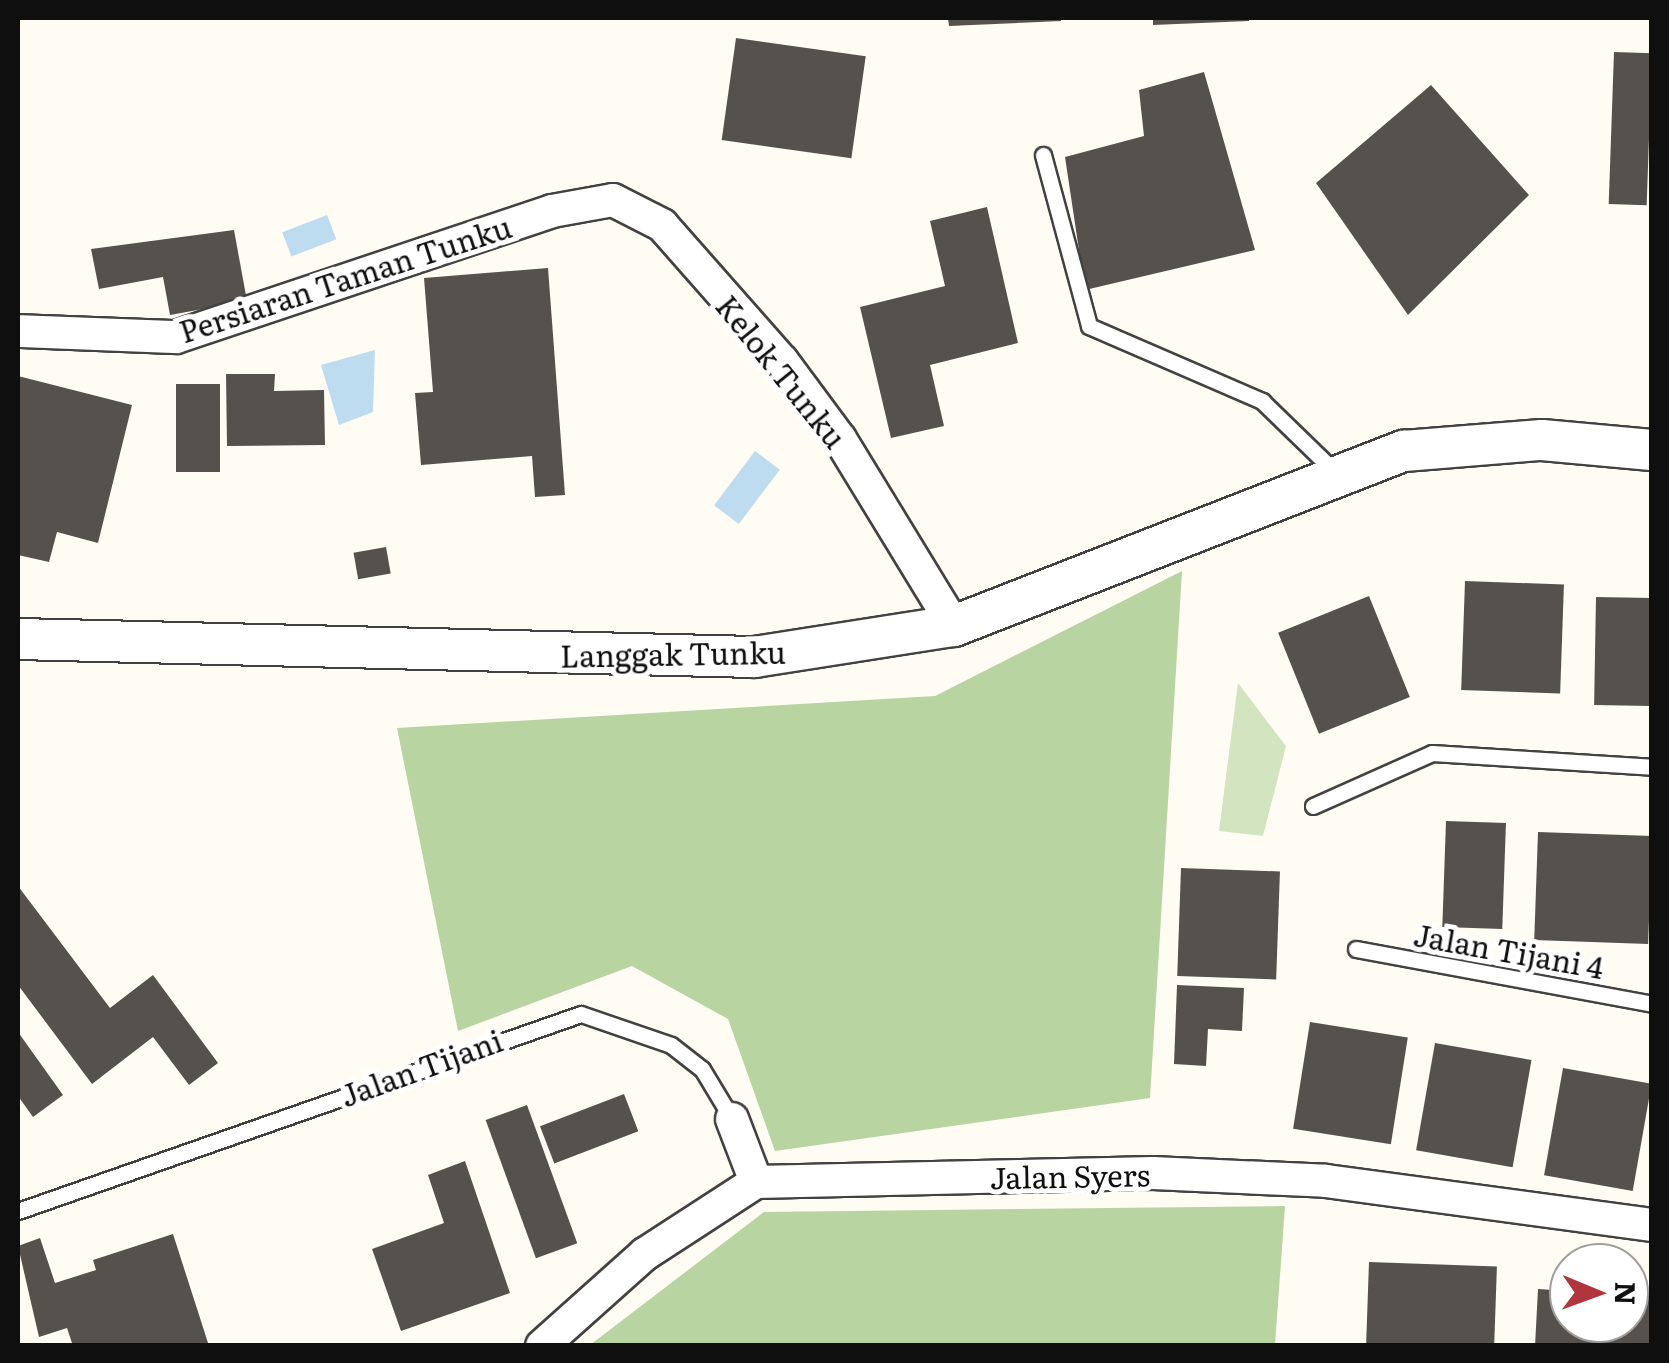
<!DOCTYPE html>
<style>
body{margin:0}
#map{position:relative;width:1669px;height:1363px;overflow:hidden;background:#fefcf3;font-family:Literata,serif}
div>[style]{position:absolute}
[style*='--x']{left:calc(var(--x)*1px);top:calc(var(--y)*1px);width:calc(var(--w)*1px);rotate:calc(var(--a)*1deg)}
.green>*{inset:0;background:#d3e5c0}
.forest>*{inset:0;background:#b7d4a1}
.water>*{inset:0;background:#bddcf0;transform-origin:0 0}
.building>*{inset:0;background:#57514d;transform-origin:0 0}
.roads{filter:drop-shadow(2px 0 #424242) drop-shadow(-2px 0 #424242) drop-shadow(0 2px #424242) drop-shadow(0 -2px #424242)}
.service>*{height:15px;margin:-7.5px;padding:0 7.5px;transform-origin:7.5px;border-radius:7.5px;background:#fff}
.minor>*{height:32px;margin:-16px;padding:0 16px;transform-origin:16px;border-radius:16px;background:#fff}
.tertiary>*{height:40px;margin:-20px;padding:0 20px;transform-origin:20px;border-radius:20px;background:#fff}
span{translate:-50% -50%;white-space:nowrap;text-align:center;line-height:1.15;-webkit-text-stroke:10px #fff;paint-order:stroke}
.street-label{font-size:30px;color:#0f0f0f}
.frame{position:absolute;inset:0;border:20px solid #0f0f0f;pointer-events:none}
.north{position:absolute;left:1549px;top:1243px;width:100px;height:100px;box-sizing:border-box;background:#fff;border:2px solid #9f9f9f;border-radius:50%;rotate:91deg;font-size:28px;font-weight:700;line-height:40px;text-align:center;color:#0f0f0f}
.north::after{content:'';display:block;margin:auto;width:35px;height:45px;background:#b1363b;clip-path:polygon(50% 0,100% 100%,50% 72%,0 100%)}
</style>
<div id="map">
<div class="green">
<div style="clip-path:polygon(1238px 683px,1286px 746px,1263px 836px,1219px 831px)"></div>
</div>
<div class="forest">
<div style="clip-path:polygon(1182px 571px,1150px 1098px,775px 1151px,728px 1019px,632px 966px,458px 1031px,397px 728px,935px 696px)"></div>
<div style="clip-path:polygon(1285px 1206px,1275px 1345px,590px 1345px,764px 1212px)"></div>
</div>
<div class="water">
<div style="left:327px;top:215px;width:26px;height:48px;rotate:69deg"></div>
<div style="clip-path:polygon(375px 350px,373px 412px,339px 425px,321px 365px)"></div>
<div style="left:755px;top:451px;width:31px;height:68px;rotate:37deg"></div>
</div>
<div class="building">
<div style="clip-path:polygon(948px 18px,1061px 18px,1061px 21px,949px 26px)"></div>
<div style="clip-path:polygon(1153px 18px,1249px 18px,1249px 21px,1153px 25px)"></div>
<div style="left:736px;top:38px;width:131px;height:103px;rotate:8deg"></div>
<div style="left:1614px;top:52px;width:38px;height:152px;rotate:2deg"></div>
<div style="clip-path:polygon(1204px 72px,1255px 250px,1085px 290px,1065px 157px,1144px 136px,1139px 90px)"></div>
<div style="clip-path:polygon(1431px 85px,1529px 195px,1408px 315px,1316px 183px)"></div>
<div style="clip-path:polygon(987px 207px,1018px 343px,930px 365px,944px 426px,891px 438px,860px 307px,945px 286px,930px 221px)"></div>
<div style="clip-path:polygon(234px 230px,247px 301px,170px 315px,163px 277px,99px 289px,91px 249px)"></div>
<div style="clip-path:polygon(548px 268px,565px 495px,535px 497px,532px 456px,421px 465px,415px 393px,433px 392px,424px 278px)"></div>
<div style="clip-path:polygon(226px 374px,275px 374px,274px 391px,324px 390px,325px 445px,227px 446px)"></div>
<div style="clip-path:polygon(18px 376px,132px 405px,98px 543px,57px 532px,49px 562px,18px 555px)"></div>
<div style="left:176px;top:384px;width:44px;height:88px"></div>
<div style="left:386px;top:547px;width:27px;height:33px;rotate:80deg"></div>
<div style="left:1465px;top:581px;width:99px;height:109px;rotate:2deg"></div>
<div style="left:1369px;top:596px;width:109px;height:98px;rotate:68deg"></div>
<div style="left:1596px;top:597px;width:56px;height:108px;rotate:1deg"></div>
<div style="left:1446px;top:821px;width:60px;height:106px;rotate:2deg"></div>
<div style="left:1538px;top:832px;width:114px;height:108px;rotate:2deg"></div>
<div style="left:1181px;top:868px;width:99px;height:108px;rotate:2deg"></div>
<div style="clip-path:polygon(18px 886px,110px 1008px,153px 975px,218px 1063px,189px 1085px,153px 1037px,92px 1084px,18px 985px)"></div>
<div style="clip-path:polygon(1177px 985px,1244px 988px,1242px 1031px,1208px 1029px,1206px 1066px,1174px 1064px)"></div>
<div style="left:1310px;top:1022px;width:99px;height:108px;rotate:9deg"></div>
<div style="clip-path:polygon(18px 1032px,63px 1095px,33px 1117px,18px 1096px)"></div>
<div style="left:1435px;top:1043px;width:98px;height:109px;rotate:10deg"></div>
<div style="left:1563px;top:1068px;width:90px;height:109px;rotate:10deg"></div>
<div style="left:624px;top:1094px;width:40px;height:90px;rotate:69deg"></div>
<div style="left:527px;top:1105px;width:147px;height:44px;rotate:70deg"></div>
<div style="clip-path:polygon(465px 1161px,510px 1293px,401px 1331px,372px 1249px,444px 1223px,428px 1175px)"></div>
<div style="clip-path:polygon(173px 1234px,209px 1346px,73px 1346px,67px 1328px,39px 1337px,18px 1246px,40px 1238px,55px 1283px,96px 1270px,93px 1260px)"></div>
<div style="left:1369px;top:1262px;width:128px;height:84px;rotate:2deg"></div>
<div style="clip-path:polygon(1538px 1289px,1569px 1291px,1569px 1323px,1629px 1323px,1629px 1294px,1652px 1295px,1652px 1346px,1535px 1346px)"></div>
</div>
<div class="roads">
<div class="service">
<div style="--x:1043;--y:155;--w:177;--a:74.9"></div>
<div style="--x:1089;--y:326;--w:189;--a:23.4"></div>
<div style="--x:1262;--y:401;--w:105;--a:44.2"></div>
<div style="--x:1313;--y:806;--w:130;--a:-24"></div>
<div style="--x:1432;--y:753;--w:220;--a:3.6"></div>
<div style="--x:1356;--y:949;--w:301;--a:10.5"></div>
<div style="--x:18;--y:1211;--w:596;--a:-19.29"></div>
<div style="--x:581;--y:1014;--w:95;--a:19"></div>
<div style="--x:671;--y:1045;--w:39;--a:38"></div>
<div style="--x:702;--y:1069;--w:58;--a:59"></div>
</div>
<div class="minor">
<div style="--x:18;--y:331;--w:158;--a:2.2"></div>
<div style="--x:176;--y:337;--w:397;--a:-18.5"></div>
<div style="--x:552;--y:211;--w:62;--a:-10.2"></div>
<div style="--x:613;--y:200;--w:55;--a:27"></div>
<div style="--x:662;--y:225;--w:181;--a:48.6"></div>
<div style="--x:782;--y:361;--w:97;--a:53.4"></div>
<div style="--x:840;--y:439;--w:219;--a:58.6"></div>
<div style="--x:732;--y:1119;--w:67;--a:69.1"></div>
<div style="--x:542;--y:1346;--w:138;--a:-41.8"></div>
<div style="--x:645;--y:1254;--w:132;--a:-33"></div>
<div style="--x:756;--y:1182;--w:397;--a:-1.3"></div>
<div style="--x:1153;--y:1173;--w:173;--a:2.6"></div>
<div style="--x:1326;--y:1181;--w:329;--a:7.7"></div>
</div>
<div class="tertiary">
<div style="--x:18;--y:639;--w:737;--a:1.4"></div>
<div style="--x:755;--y:657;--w:201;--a:-8.9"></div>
<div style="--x:954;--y:626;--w:483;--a:-21.3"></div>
<div style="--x:1404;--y:451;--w:138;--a:-4.6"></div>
<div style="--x:1542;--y:440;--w:110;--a:5.2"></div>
</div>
</div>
<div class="street-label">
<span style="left:345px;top:278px;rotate:-18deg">Persiaran Taman Tunku</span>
<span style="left:782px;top:371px;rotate:51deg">Kelok Tunku</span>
<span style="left:673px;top:653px;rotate:-1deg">Langgak Tunku</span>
<span style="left:1509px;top:950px;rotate:10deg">Jalan Tijani 4</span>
<span style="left:421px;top:1067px;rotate:-20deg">Jalan Tijani</span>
<span style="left:1070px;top:1175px;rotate:-1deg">Jalan Syers</span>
</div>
<div class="frame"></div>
<div class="north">N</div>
</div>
